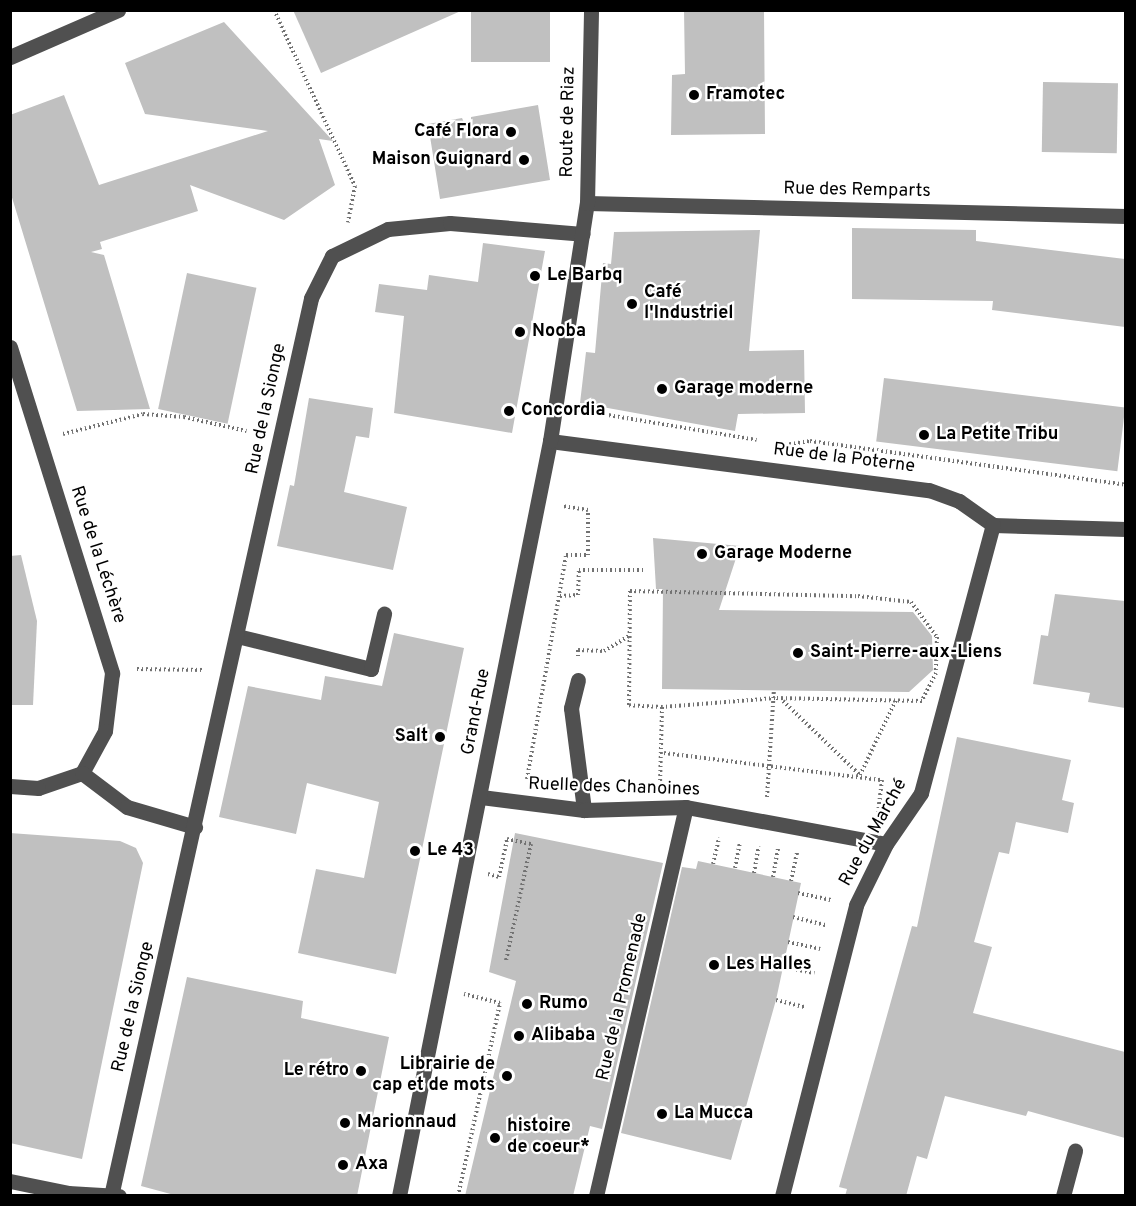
<!DOCTYPE html>
<meta charset="utf-8">
<style>
body{margin:0}
#map{position:relative;width:1136px;height:1206px;overflow:hidden;background:#fff;font-family:Overpass,sans-serif}
div>[style]{position:absolute}
[style*='--x']{left:calc(var(--x)*1px);top:calc(var(--y)*1px);width:calc(var(--w)*1px);rotate:calc(var(--a)*1deg)}
.building>*{inset:0;background:#c0c0c0;transform-origin:0 0}
.path>*{height:4px;margin-top:-2px;transform-origin:0;background:repeating-linear-gradient(90deg,#727272 0 1.5px,transparent 0 4.5px)}
.minor>*{height:15px;margin:-7.5px;padding:0 7.5px;transform-origin:7.5px;border-radius:7.5px;background:#505050}
.dots>*{width:16px;height:16px;translate:-50% -50%;box-sizing:border-box;border:3px solid #fff;border-radius:50%}
span{translate:-50% -50%;white-space:nowrap;text-align:center;line-height:1.15;-webkit-text-stroke:4.5px #fff;paint-order:stroke}
.poi-label{font-size:18px;color:#000;font-weight:700}
.left{translate:0 -50%;text-align:left}
.right{translate:-100% -50%;text-align:right}
.street-label{font-size:18px;color:#000}
.frame{position:absolute;inset:0;border:12px solid #000;pointer-events:none}
</style>
<div id="map">
<div class="building">
<div style="clip-path:polygon(293px 10px,463px 10px,321px 73px)"></div>
<div style="left:471px;top:10px;width:79px;height:52px"></div>
<div style="clip-path:polygon(684px 10px,764px 10px,765px 134px,671px 135px,672px 75px,685px 74px)"></div>
<div style="clip-path:polygon(224px 22px,333px 141px,319px 139px,335px 185px,284px 220px,190px 185px,198px 211px,100px 242px,102px 249px,91px 252px,104px 255px,150px 409px,77px 411px,10px 191px,10px 115px,64px 95px,99px 185px,268px 131px,145px 114px,125px 63px)"></div>
<div style="left:1043px;top:82px;width:75px;height:70px;rotate:1deg"></div>
<div style="clip-path:polygon(538px 105px,550px 180px,440px 199px,428px 124px,462px 118px,471px 138px,471px 117px)"></div>
<div style="clip-path:polygon(852px 228px,976px 230px,976px 241px,1125px 259px,1125px 327px,992px 310px,993px 301px,852px 299px)"></div>
<div style="clip-path:polygon(760px 230px,749px 351px,804px 350px,805px 413px,738px 414px,735px 431px,580px 403px,586px 352px,595px 353px,603px 263px,611px 264px,614px 232px)"></div>
<div style="clip-path:polygon(483px 243px,545px 251px,512px 433px,394px 413px,404px 316px,375px 312px,379px 284px,427px 290px,429px 275px,478px 282px)"></div>
<div style="left:187px;top:273px;width:71px;height:139px;rotate:12deg"></div>
<div style="left:884px;top:378px;width:243px;height:64px;rotate:7deg"></div>
<div style="clip-path:polygon(309px 398px,373px 408px,369px 438px,356px 436px,344px 492px,407px 507px,393px 570px,277px 546px,290px 485px,294px 486px)"></div>
<div style="clip-path:polygon(653px 538px,740px 546px,719px 610px,913px 612px,932px 636px,933px 670px,909px 692px,662px 689px,663px 589px,656px 589px)"></div>
<div style="clip-path:polygon(21px 555px,37px 621px,33px 705px,10px 705px,10px 556px)"></div>
<div style="clip-path:polygon(1055px 594px,1125px 601px,1125px 708px,1088px 702px,1090px 693px,1033px 684px,1041px 635px,1048px 636px)"></div>
<div style="clip-path:polygon(394px 633px,464px 648px,396px 974px,298px 953px,316px 869px,364px 878px,379px 802px,307px 783px,296px 834px,219px 817px,248px 686px,321px 700px,325px 676px,382px 686px)"></div>
<div style="clip-path:polygon(957px 737px,1071px 760px,1062px 800px,1074px 803px,1068px 833px,1016px 822px,1009px 854px,999px 852px,974px 942px,992px 947px,973px 1013px,1125px 1052px,1125px 1138px,1028px 1111px,1026px 1116px,945px 1096px,927px 1159px,917px 1156px,906px 1196px,845px 1196px,847px 1189px,839px 1187px,912px 926px,917px 927px)"></div>
<div style="clip-path:polygon(10px 833px,120px 841px,136px 848px,143px 863px,82px 1159px,10px 1143px)"></div>
<div style="clip-path:polygon(515px 833px,663px 863px,602px 1129px,590px 1126px,573px 1196px,465px 1196px,516px 981px,489px 972px)"></div>
<div style="clip-path:polygon(698px 861px,801px 883px,776px 1000px,731px 1160px,621px 1133px,682px 867px,696px 869px)"></div>
<div style="clip-path:polygon(187px 977px,303px 1001px,301px 1018px,389px 1037px,357px 1196px,178px 1196px,141px 1186px)"></div>
</div>
<div class="path">
<div style="--x:274;--y:10;--w:194;--a:65.3"></div>
<div style="--x:355;--y:186;--w:37;--a:101"></div>
<div style="--x:578;--y:410;--w:181;--a:9.5"></div>
<div style="--x:63;--y:434;--w:82;--a:-14"></div>
<div style="--x:143;--y:414;--w:41;--a:4.2"></div>
<div style="--x:184;--y:417;--w:64;--a:12.7"></div>
<div style="--x:785;--y:445;--w:25;--a:-9"></div>
<div style="--x:810;--y:441;--w:319;--a:7.9"></div>
<div style="--x:630;--y:591;--w:228;--a:1.3"></div>
<div style="--x:858;--y:596;--w:53;--a:6.5"></div>
<div style="--x:911;--y:602;--w:44;--a:53.4"></div>
<div style="--x:937;--y:637;--w:36;--a:92"></div>
<div style="--x:936;--y:673;--w:31;--a:117"></div>
<div style="--x:922;--y:701;--w:147;--a:-178.8"></div>
<div style="--x:775;--y:698;--w:113;--a:175.4"></div>
<div style="--x:662;--y:707;--w:33;--a:-177"></div>
<div style="--x:629;--y:705;--w:114;--a:-89.5"></div>
<div style="--x:560;--y:596;--w:18;--a:-3"></div>
<div style="--x:578;--y:595;--w:25;--a:-88"></div>
<div style="--x:579;--y:570;--w:66;--a:0"></div>
<div style="--x:578;--y:656;--w:6;--a:-90"></div>
<div style="--x:578;--y:650;--w:26;--a:2"></div>
<div style="--x:604;--y:651;--w:29;--a:-31"></div>
<div style="--x:137;--y:669;--w:67;--a:0.9"></div>
<div style="--x:783;--y:701;--w:107;--a:43.9"></div>
<div style="--x:664;--y:753;--w:220;--a:7.1"></div>
<div style="--x:882;--y:780;--w:32;--a:97"></div>
<div style="--x:860;--y:775;--w:83;--a:-64.4"></div>
<div style="--x:527;--y:779;--w:227;--a:-80.1"></div>
<div style="--x:566;--y:555;--w:22;--a:0"></div>
<div style="--x:588;--y:555;--w:45;--a:-90"></div>
<div style="--x:588;--y:510;--w:26;--a:-171"></div>
<div style="--x:660;--y:785;--w:78;--a:-88.5"></div>
<div style="--x:767;--y:797;--w:107;--a:-86.3"></div>
<div style="--x:713;--y:864;--w:27;--a:-77"></div>
<div style="--x:735;--y:868;--w:25;--a:-79"></div>
<div style="--x:754;--y:873;--w:27;--a:-80"></div>
<div style="--x:488;--y:874;--w:11;--a:15"></div>
<div style="--x:499;--y:877;--w:39;--a:-78"></div>
<div style="--x:507;--y:839;--w:25;--a:12"></div>
<div style="--x:531;--y:844;--w:120;--a:102.1"></div>
<div style="--x:773;--y:877;--w:29;--a:-80"></div>
<div style="--x:791;--y:881;--w:30;--a:-78"></div>
<div style="--x:798;--y:893;--w:35;--a:12"></div>
<div style="--x:793;--y:917;--w:34;--a:14"></div>
<div style="--x:788;--y:942;--w:33;--a:12"></div>
<div style="--x:783;--y:967;--w:32;--a:11"></div>
<div style="--x:776;--y:1000;--w:30;--a:14"></div>
<div style="--x:458;--y:1196;--w:198;--a:-77.7"></div>
<div style="--x:500;--y:1003;--w:37;--a:-166"></div>
</div>
<div class="minor">
<div style="--x:10;--y:57;--w:118;--a:-23.5"></div>
<div style="--x:587;--y:203;--w:539;--a:1.38"></div>
<div style="--x:10;--y:347;--w:342;--a:72.6"></div>
<div style="--x:112;--y:673;--w:58;--a:96.9"></div>
<div style="--x:105;--y:731;--w:48;--a:118.7"></div>
<div style="--x:82;--y:773;--w:46;--a:161.2"></div>
<div style="--x:38;--y:788;--w:28;--a:-176"></div>
<div style="--x:550;--y:441;--w:382;--a:7.4"></div>
<div style="--x:929;--y:490;--w:32;--a:20"></div>
<div style="--x:959;--y:501;--w:42;--a:35.2"></div>
<div style="--x:993;--y:525;--w:133;--a:1.7"></div>
<div style="--x:237;--y:636;--w:138;--a:13.8"></div>
<div style="--x:371;--y:669;--w:57;--a:-76.7"></div>
<div style="--x:578;--y:680;--w:29;--a:104"></div>
<div style="--x:571;--y:708;--w:103;--a:82.7"></div>
<div style="--x:82;--y:773;--w:56;--a:37.1"></div>
<div style="--x:127;--y:807;--w:71;--a:16.4"></div>
<div style="--x:481;--y:797;--w:104;--a:7.2"></div>
<div style="--x:584;--y:810;--w:102;--a:-1.7"></div>
<div style="--x:686;--y:807;--w:203;--a:10.5"></div>
<div style="--x:10;--y:1181;--w:59;--a:11.7"></div>
<div style="--x:68;--y:1193;--w:51;--a:3.4"></div>
<div style="--x:111;--y:1196;--w:920;--a:-77.44"></div>
<div style="--x:311;--y:298;--w:47;--a:-63.4"></div>
<div style="--x:332;--y:256;--w:62;--a:-25.7"></div>
<div style="--x:388;--y:229;--w:62;--a:-5.5"></div>
<div style="--x:450;--y:223;--w:133;--a:4.7"></div>
<div style="--x:399;--y:1196;--w:770;--a:-78.69"></div>
<div style="--x:550;--y:441;--w:241;--a:-81.2"></div>
<div style="--x:587;--y:203;--w:193;--a:-88.8"></div>
<div style="--x:596;--y:1196;--w:399;--a:-77"></div>
<div style="--x:782;--y:1196;--w:300;--a:-75.7"></div>
<div style="--x:856;--y:905;--w:68;--a:-63.8"></div>
<div style="--x:886;--y:844;--w:62;--a:-55.5"></div>
<div style="--x:921;--y:793;--w:278;--a:-75"></div>
<div style="--x:1063;--y:1196;--w:47;--a:-75.1"></div>
</div>
<div class="dots">
<div style="left:694px;top:95px;background:#000"></div>
<div style="left:511px;top:132px;background:#000"></div>
<div style="left:524px;top:160px;background:#000"></div>
<div style="left:535px;top:276px;background:#000"></div>
<div style="left:632px;top:304px;background:#000"></div>
<div style="left:520px;top:332px;background:#000"></div>
<div style="left:662px;top:389px;background:#000"></div>
<div style="left:509px;top:411px;background:#000"></div>
<div style="left:924px;top:435px;background:#000"></div>
<div style="left:702px;top:554px;background:#000"></div>
<div style="left:798px;top:653px;background:#000"></div>
<div style="left:440px;top:737px;background:#000"></div>
<div style="left:415px;top:851px;background:#000"></div>
<div style="left:714px;top:965px;background:#000"></div>
<div style="left:527px;top:1004px;background:#000"></div>
<div style="left:519px;top:1036px;background:#000"></div>
<div style="left:361px;top:1071px;background:#000"></div>
<div style="left:507px;top:1076px;background:#000"></div>
<div style="left:662px;top:1114px;background:#000"></div>
<div style="left:345px;top:1123px;background:#000"></div>
<div style="left:495px;top:1138px;background:#000"></div>
<div style="left:343px;top:1165px;background:#000"></div>
</div>
<div class="poi-label">
<span class="left" style="left:706px;top:95px">Framotec</span>
<span class="right" style="left:499px;top:132px">Café Flora</span>
<span class="right" style="left:512px;top:160px">Maison Guignard</span>
<span class="left" style="left:547px;top:276px">Le Barbq</span>
<span class="left" style="left:644px;top:304px">Café<br>l'Industriel</span>
<span class="left" style="left:532px;top:332px">Nooba</span>
<span class="left" style="left:674px;top:389px">Garage moderne</span>
<span class="left" style="left:521px;top:411px">Concordia</span>
<span class="left" style="left:936px;top:435px">La Petite Tribu</span>
<span class="left" style="left:714px;top:554px">Garage Moderne</span>
<span class="left" style="left:810px;top:653px">Saint-Pierre-aux-Liens</span>
<span class="right" style="left:428px;top:737px">Salt</span>
<span class="left" style="left:427px;top:851px">Le 43</span>
<span class="left" style="left:726px;top:965px">Les Halles</span>
<span class="left" style="left:539px;top:1004px">Rumo</span>
<span class="left" style="left:531px;top:1036px">Alibaba</span>
<span class="right" style="left:495px;top:1076px">Librairie de<br>cap et de mots</span>
<span class="right" style="left:349px;top:1071px">Le rétro</span>
<span class="left" style="left:674px;top:1114px">La Mucca</span>
<span class="left" style="left:357px;top:1123px">Marionnaud</span>
<span class="left" style="left:507px;top:1138px">histoire<br>de coeur*</span>
<span class="left" style="left:355px;top:1165px">Axa</span>
</div>
<div class="street-label">
<span style="left:569px;top:122px;rotate:-89deg">Route de Riaz</span>
<span style="left:857px;top:191px;rotate:1deg">Rue des Remparts</span>
<span style="left:267px;top:409px;rotate:-78deg">Rue de la Sionge</span>
<span style="left:844px;top:459px;rotate:7deg">Rue de la Poterne</span>
<span style="left:97px;top:555px;rotate:72deg">Rue de la Léchère</span>
<span style="left:477px;top:712px;rotate:-79deg">Grand-Rue</span>
<span style="left:614px;top:788px;rotate:2deg">Ruelle des Chanoines</span>
<span style="left:874px;top:833px;rotate:-61deg">Rue du Marché</span>
<span style="left:623px;top:997px;rotate:-77deg">Rue de la Promenade</span>
<span style="left:134px;top:1007px;rotate:-77deg">Rue de la Sionge</span>
</div>
<div class="frame"></div>
</div>
